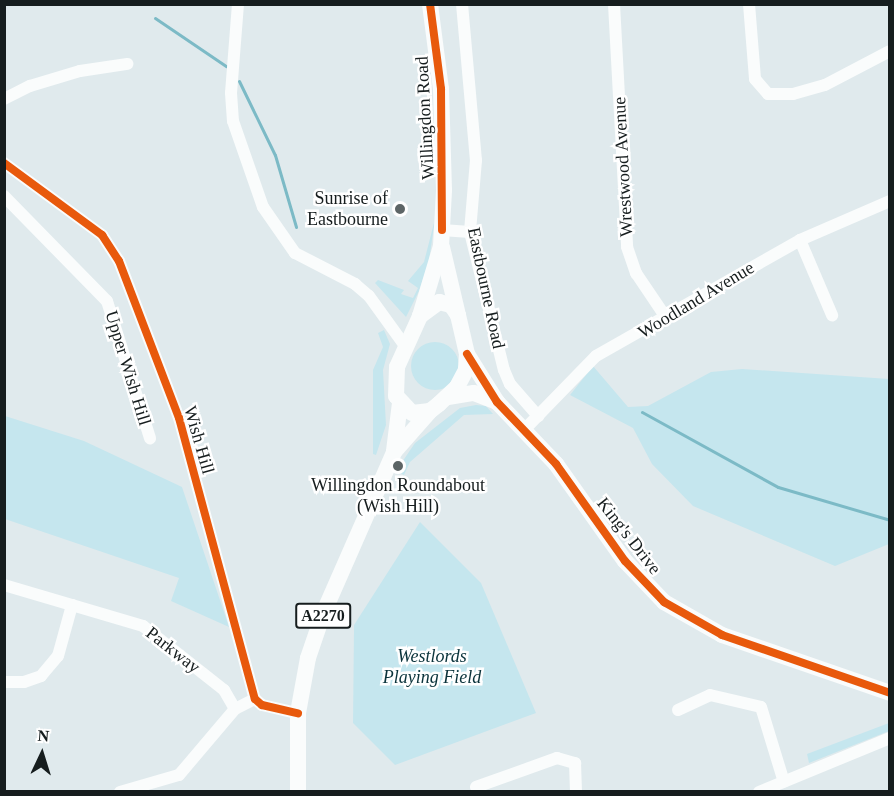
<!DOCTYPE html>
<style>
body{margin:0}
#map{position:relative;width:894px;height:796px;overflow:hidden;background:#e0eaed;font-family:"Times New Roman",serif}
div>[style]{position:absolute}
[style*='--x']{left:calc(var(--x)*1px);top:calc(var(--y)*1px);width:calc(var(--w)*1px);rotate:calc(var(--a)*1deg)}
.green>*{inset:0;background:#c5e6ee}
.round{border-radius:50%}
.stream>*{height:3px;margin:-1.5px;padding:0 1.5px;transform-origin:1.5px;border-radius:1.5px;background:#7cbac6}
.minor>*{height:12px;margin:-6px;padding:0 6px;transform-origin:6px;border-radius:6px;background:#fafcfc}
.major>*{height:16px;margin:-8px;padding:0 8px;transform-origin:8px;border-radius:8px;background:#fafcfc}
.cycleway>*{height:8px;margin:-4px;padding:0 4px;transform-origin:4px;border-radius:4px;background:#e8590c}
.dots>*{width:16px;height:16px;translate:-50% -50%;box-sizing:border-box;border:3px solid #fff;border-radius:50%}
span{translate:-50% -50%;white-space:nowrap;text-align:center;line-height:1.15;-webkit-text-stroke:5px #fff;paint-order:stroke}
.shield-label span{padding:2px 4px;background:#fff;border:2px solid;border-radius:4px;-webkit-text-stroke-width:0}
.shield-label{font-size:16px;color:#161d1e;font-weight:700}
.street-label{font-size:18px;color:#161d1e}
.poi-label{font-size:18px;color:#161d1e}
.right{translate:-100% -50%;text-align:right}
.park-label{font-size:18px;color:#0a333b;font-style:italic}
.frame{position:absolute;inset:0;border:6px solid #161d1e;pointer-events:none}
.north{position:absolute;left:12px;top:724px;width:60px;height:60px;-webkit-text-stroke:4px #fff;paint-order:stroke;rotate:4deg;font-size:16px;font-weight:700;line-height:24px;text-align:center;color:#161d1e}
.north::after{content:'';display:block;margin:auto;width:21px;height:27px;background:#161d1e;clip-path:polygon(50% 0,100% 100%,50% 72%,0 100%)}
</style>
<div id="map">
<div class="green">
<div style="clip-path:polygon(435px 219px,429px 261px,419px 291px,406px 317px,375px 283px,378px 280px,404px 290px,401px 294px,413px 298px,418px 288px,408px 281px,424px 262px)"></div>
<div style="clip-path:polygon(384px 330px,390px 344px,383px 370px,386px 425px,376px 455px,373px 454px,373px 370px,383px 347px,378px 333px)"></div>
<div class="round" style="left:411px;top:342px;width:48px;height:48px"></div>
<div style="clip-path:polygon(593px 366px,628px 407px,648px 406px,711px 372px,742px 369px,889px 379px,889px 544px,835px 566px,693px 506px,652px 464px,633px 428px,570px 395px)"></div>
<div style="clip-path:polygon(476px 405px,486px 406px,493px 414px,464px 415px,410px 462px,404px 475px,396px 471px,415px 443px,460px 408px)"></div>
<div style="clip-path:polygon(5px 416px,84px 441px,182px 487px,229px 627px,171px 601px,179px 578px,5px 519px)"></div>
<div style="clip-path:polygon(420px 522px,481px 583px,536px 713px,395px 765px,353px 723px,354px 625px)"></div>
<div style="clip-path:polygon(889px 723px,889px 731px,809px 763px,807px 754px)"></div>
</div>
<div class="stream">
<div style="--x:155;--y:18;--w:86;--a:34.1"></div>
<div style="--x:239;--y:81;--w:82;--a:64.1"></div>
<div style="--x:275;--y:155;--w:75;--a:73.7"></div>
<div style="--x:642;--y:412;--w:155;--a:28.9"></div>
<div style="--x:778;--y:487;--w:117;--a:16.4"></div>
</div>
<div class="minor">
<div style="--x:238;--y:4;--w:89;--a:94.5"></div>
<div style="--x:231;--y:93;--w:28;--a:86"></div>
<div style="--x:233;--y:121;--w:91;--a:70.8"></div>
<div style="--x:263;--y:207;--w:56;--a:55.2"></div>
<div style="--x:295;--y:253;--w:68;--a:27.3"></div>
<div style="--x:355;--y:284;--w:18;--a:41"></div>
<div style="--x:369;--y:296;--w:62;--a:54.2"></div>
<div style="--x:462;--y:4;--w:157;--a:84.9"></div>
<div style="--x:476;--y:160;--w:72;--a:94.8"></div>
<div style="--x:470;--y:232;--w:142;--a:76.2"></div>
<div style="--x:504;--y:370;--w:15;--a:67"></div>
<div style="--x:510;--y:384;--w:43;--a:48.8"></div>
<div style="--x:614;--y:4;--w:243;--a:86.9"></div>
<div style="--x:627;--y:247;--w:28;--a:71"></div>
<div style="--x:636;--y:273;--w:55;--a:56"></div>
<div style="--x:749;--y:4;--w:75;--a:85.4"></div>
<div style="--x:755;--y:79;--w:20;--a:49"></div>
<div style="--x:768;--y:94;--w:25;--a:0"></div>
<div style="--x:793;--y:94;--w:33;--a:-16"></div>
<div style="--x:825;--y:85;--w:73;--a:-27.6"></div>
<div style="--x:4;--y:99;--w:29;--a:-27"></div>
<div style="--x:30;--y:86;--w:52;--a:-16.7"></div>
<div style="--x:80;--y:71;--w:48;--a:-8.5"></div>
<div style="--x:4;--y:163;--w:122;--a:36.3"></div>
<div style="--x:102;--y:235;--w:31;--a:57"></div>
<div style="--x:119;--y:261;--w:168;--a:69.1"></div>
<div style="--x:179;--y:418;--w:291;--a:74.9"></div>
<div style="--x:255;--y:699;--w:9;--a:41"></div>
<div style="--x:262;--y:705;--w:37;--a:13"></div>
<div style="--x:4;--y:196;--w:147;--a:45.6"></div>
<div style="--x:107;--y:301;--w:144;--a:72.6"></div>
<div style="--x:442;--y:230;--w:28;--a:4"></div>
<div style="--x:800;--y:240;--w:82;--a:66.9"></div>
<div style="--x:524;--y:430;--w:103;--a:-45.8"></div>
<div style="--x:596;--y:356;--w:235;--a:-29.6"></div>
<div style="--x:800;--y:240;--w:98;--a:-23.4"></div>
<div style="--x:4;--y:585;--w:145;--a:16.4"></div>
<div style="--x:143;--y:626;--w:103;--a:38.3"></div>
<div style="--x:224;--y:690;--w:22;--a:60"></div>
<div style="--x:235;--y:709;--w:22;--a:-27"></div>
<div style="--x:4;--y:682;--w:20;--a:0"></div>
<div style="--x:24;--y:682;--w:18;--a:-19"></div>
<div style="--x:41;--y:676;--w:26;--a:-50"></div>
<div style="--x:58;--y:656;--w:53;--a:-74.6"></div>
<div style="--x:678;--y:710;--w:35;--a:-25"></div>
<div style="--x:710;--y:695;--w:52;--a:13.2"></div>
<div style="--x:761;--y:707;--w:78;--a:73"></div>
<div style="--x:476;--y:787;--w:86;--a:-19.7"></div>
<div style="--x:557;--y:758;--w:19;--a:16"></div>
<div style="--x:575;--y:763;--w:29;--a:88"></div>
<div style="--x:120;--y:792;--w:61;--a:-16.1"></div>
<div style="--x:179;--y:775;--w:87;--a:-49.7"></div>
<div style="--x:759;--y:792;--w:142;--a:-22.4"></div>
</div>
<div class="major">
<div style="--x:442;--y:247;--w:70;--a:76.8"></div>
<div style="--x:439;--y:302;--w:12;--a:14"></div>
<div style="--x:451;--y:305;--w:12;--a:55"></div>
<div style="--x:458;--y:315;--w:40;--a:77"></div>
<div style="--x:467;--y:354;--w:16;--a:94"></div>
<div style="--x:466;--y:370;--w:19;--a:118"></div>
<div style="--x:457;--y:387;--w:25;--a:137"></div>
<div style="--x:439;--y:404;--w:11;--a:142"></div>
<div style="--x:430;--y:411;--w:18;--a:174"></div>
<div style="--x:412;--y:413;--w:23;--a:-133"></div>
<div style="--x:396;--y:396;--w:29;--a:-88"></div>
<div style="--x:397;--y:367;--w:56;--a:-65.7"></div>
<div style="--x:420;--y:316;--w:24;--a:-36"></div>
<div style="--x:420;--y:316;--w:73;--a:-73.3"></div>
<div style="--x:441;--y:246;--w:56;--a:-86.9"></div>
<div style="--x:444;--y:190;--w:101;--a:-91.7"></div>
<div style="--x:441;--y:89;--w:86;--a:-97.4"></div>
<div style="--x:467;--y:354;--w:57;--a:58"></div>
<div style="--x:497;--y:402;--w:86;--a:46.4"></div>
<div style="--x:556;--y:464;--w:119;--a:54.6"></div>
<div style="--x:625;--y:561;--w:57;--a:46.4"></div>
<div style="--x:664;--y:602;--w:67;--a:29.6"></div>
<div style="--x:722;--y:635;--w:178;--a:19"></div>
<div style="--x:448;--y:397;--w:26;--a:-9"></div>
<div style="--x:474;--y:393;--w:25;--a:21"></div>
<div style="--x:394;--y:451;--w:48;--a:-82.9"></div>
<div style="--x:298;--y:792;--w:79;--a:-90"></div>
<div style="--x:298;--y:713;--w:56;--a:-79.7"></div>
<div style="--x:308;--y:658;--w:46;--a:-71.2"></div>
<div style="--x:323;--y:614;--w:177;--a:-66.3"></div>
<div style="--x:394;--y:452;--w:55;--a:-48.7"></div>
</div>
<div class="cycleway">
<div style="--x:430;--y:4;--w:86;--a:82.6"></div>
<div style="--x:441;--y:89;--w:141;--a:89.6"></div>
<div style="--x:4;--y:163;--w:122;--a:36.3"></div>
<div style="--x:102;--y:235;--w:31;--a:57"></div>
<div style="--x:119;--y:261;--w:168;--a:69.1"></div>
<div style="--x:179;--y:418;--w:291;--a:74.9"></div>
<div style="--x:255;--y:699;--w:9;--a:41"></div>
<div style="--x:262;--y:705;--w:37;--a:13"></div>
<div style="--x:467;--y:354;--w:57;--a:58"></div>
<div style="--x:497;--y:402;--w:86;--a:46.4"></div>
<div style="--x:556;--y:464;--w:119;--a:54.6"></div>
<div style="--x:625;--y:561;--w:57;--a:46.4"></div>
<div style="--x:664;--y:602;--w:67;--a:29.6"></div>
<div style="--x:722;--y:635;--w:178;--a:19"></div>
</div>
<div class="dots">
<div style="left:400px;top:209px;background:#5d6566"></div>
<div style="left:398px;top:466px;background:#5d6566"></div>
</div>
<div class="shield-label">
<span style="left:323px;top:616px">A2270</span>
</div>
<div class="street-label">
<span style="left:425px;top:118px;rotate:-93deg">Willingdon Road</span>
<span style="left:623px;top:167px;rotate:-93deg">Wrestwood Avenue</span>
<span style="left:486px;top:288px;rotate:78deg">Eastbourne Road</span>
<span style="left:696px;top:300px;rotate:-31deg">Woodland Avenue</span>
<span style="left:128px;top:368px;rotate:73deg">Upper Wish Hill</span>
<span style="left:199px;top:440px;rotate:74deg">Wish Hill</span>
<span style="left:629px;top:536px;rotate:52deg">King's Drive</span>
<span style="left:173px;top:650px;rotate:38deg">Parkway</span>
</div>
<div class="poi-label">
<span class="right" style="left:388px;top:209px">Sunrise of<br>Eastbourne</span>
<span style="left:398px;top:496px">Willingdon Roundabout<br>(Wish Hill)</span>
</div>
<div class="park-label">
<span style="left:432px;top:667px">Westlords<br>Playing Field</span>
</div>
<div class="frame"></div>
<div class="north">N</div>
</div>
